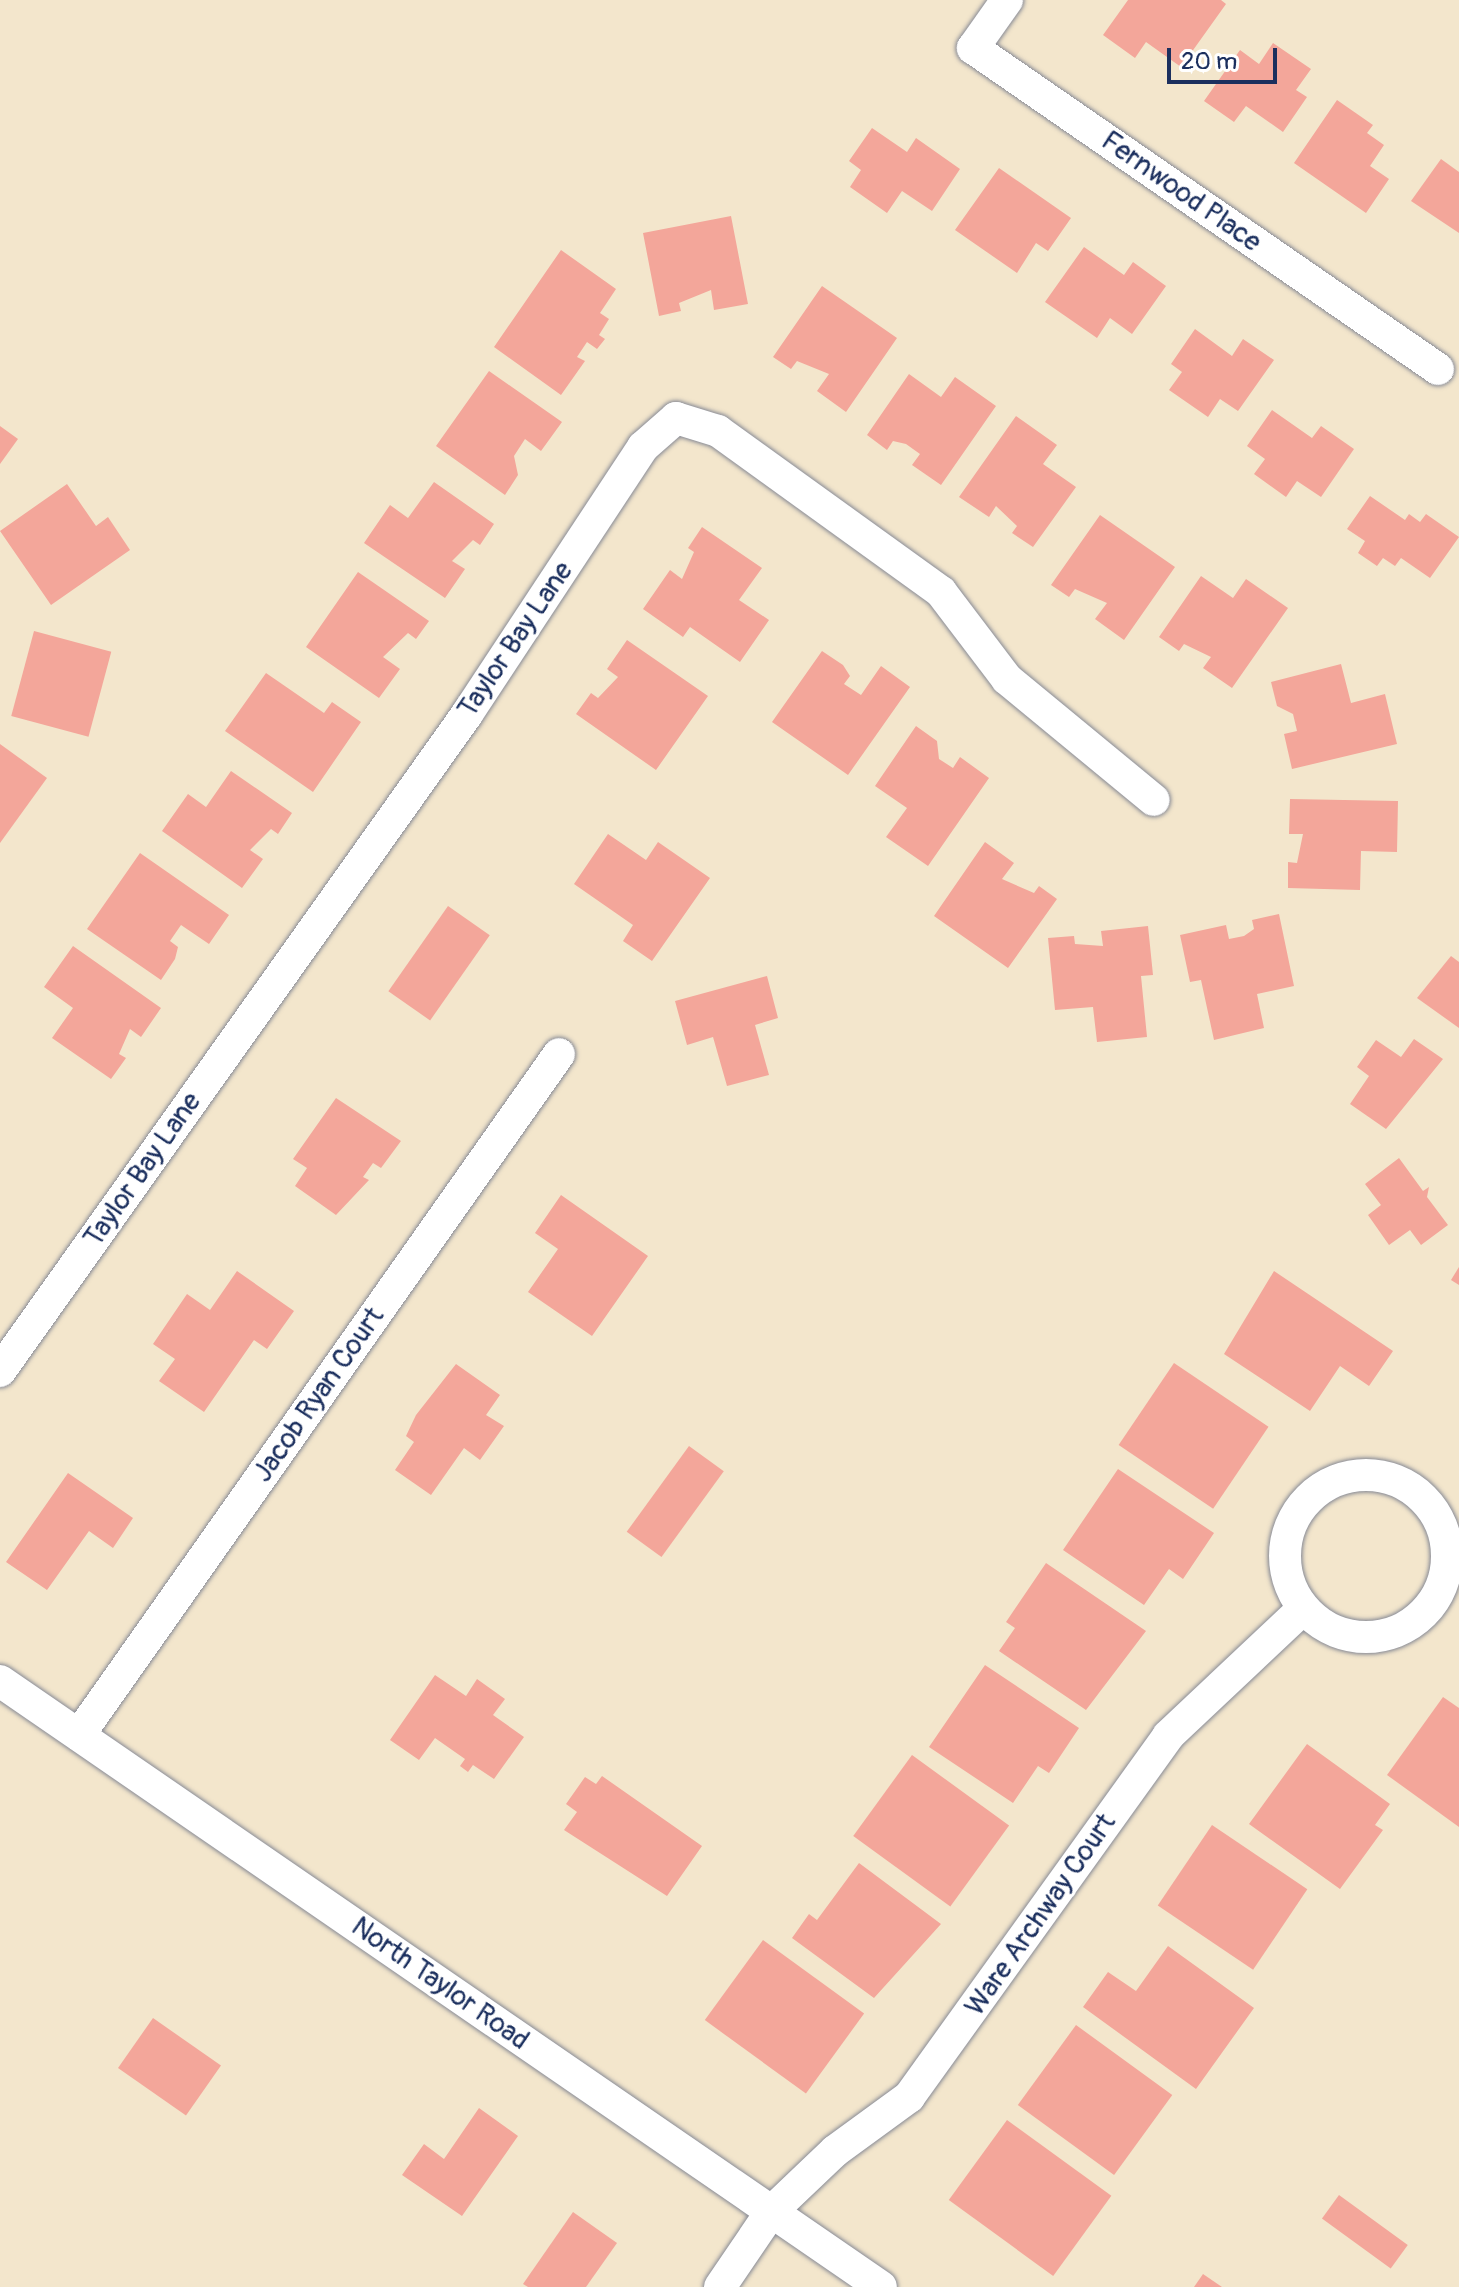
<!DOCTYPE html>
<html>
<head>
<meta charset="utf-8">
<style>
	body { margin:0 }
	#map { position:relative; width:1459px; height:2287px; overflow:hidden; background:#f3e6cc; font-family:Pangolin,sans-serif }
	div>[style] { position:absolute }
	.building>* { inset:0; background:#f3a69a; transform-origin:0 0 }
	.roads { filter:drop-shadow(0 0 2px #878a95) drop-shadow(0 0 2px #878a95) }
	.street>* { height:32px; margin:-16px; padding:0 16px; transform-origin:16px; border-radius:16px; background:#fff }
	.street>.ring { margin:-16px; padding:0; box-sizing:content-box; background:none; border:32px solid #fff; border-radius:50% }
	span { translate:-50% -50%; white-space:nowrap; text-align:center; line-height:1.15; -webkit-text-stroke:6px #fff; paint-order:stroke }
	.street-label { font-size:28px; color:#1b2f5e }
	.scale { position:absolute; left:1167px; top:48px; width:110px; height:36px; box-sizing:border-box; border:4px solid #1b2f5e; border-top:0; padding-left:10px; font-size:24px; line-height:28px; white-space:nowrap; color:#1b2f5e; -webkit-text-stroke:6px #fff; paint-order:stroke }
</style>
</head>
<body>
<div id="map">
	<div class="building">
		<div style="clip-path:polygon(1128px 0,1221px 0,1226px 4px,1181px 67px,1146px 42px,1135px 58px,1103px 35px)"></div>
		<div style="clip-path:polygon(1273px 43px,1311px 69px,1296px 90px,1307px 97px,1283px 132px,1246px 106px,1234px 122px,1204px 101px,1240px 50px,1259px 64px)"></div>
		<div style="clip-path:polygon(1337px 100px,1373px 125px,1367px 133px,1384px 145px,1370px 166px,1389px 179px,1366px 213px,1294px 163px)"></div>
		<div style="clip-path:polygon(872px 128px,907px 152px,916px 138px,960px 169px,932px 211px,902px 191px,887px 213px,850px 187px,861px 170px,849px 161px)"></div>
		<div style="clip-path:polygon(1441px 159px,1459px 172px,1459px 233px,1411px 201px)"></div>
		<div style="clip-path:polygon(999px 168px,1071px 218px,1048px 251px,1036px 243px,1017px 273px,955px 230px)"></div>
		<div style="clip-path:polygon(731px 216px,748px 304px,714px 310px,711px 290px,679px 303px,681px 311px,659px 316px,643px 233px)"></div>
		<div style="clip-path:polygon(1084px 247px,1124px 275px,1133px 262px,1166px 286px,1132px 334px,1110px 318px,1097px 338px,1045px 302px)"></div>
		<div style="clip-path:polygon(561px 250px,616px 289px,600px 313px,609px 319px,599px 335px,605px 339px,597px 349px,587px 342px,577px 357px,585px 361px,561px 395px,494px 347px)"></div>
		<div style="clip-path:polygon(822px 286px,897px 338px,846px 412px,817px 391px,829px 374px,797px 361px,791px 369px,773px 357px)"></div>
		<div style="clip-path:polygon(1195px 329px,1232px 356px,1243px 339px,1274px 360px,1238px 411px,1220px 399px,1208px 417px,1169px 390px,1182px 372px,1171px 364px)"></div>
		<div style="clip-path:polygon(489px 371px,562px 422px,541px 451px,525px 439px,514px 456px,518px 475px,505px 495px,436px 446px)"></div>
		<div style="clip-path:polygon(909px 374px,941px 397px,955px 377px,996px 406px,941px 485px,912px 465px,920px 454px,906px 444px,893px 441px,887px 450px,867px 435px)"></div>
		<div style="clip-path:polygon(1272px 410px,1312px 438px,1321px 426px,1354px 449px,1321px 497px,1297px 481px,1286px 497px,1254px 474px,1265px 459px,1247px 446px)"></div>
		<div style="clip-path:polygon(1016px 416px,1057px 445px,1043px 464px,1076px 487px,1033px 547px,1012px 533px,1017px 526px,996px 506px,989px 517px,959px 497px)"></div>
		<div style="clip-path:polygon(0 426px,18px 439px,0 464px)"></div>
		<div style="clip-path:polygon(434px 482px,494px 524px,480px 545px,473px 540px,452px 561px,465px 569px,445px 598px,364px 543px,390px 505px,408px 518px)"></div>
		<div style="clip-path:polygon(67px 484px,96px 526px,108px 517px,130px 550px,51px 605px,0 531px)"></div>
		<div style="clip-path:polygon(1370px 496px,1405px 520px,1409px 514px,1420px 522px,1426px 514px,1459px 537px,1430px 578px,1401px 558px,1395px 566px,1383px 558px,1377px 566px,1358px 553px,1365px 541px,1347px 529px)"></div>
		<div style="clip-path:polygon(1100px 515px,1175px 567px,1124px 640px,1095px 619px,1107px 603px,1075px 589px,1069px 597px,1051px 585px)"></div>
		<div style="clip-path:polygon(702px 527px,762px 568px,739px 600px,769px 620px,740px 662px,690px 627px,683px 637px,643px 609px,670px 570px,682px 579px,694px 552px,688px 548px)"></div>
		<div style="clip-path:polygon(358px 572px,429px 621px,416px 639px,408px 633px,383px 657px,400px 669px,379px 698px,306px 647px)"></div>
		<div style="clip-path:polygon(1201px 576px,1233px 598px,1246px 579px,1288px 608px,1232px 688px,1203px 668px,1211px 657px,1184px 644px,1179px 651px,1159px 637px)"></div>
		<div style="left:34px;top:631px;width:80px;height:88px;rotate:15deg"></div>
		<div style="clip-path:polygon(627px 640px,708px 696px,656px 770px,576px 714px,591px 693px,598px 698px,618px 677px,607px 669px)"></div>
		<div style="clip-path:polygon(822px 651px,843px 665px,850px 676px,844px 684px,861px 695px,881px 666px,910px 687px,848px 775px,772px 722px)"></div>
		<div style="clip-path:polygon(1341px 664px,1351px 703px,1385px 694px,1397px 744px,1292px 769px,1284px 734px,1297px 731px,1293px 714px,1277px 706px,1271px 682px)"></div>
		<div style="clip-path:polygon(266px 673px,324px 713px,332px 702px,361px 722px,313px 792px,225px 731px)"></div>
		<div style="clip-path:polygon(916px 726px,937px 741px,939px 759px,953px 768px,960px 757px,989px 778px,928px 866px,886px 837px,907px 808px,875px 786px)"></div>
		<div style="clip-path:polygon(0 744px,47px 778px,0 843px)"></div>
		<div style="clip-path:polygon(231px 771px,292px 813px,278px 834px,271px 829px,250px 850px,263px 859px,242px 888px,162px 831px,188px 794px,206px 807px)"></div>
		<div style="clip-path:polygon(1290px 799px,1398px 801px,1397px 852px,1361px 851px,1360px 890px,1288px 888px,1288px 862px,1297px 863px,1303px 834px,1289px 834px)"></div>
		<div style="clip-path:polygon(608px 834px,646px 860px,658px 842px,710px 878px,652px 961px,623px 941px,633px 925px,574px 884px)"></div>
		<div style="clip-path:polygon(985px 842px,1014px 863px,1002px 879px,1034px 893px,1039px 886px,1057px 899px,1008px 968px,934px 916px)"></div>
		<div style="clip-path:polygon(140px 853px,229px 915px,209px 944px,181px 925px,170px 941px,178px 947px,175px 959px,161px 980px,87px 929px)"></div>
		<div style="left:448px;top:906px;width:51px;height:104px;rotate:35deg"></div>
		<div style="clip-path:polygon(1279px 914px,1294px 986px,1257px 994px,1264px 1028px,1214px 1040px,1201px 980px,1190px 982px,1180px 935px,1226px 925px,1229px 939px,1244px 936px,1254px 929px,1252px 920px)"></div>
		<div style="clip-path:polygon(1148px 926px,1153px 975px,1141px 976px,1147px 1037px,1097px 1042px,1093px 1007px,1055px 1010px,1048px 938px,1074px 936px,1075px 944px,1103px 946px,1101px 931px)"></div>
		<div style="clip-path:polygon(73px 946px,161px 1008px,141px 1037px,130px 1029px,119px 1054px,126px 1058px,111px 1079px,52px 1038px,73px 1008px,44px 987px)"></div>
		<div style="clip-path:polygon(1451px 956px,1459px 962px,1459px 1028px,1417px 998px)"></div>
		<div style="clip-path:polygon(767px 976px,778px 1018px,755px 1025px,769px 1075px,727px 1086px,713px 1037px,687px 1045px,675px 1001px)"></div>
		<div style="clip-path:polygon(1414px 1039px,1443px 1059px,1386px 1129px,1350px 1104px,1369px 1076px,1357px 1067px,1376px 1040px,1401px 1057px)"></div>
		<div style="clip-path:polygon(336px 1098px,401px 1141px,381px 1168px,373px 1163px,363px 1177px,369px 1180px,336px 1215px,295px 1186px,307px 1168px,293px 1159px)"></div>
		<div style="clip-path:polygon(1399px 1158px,1423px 1191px,1429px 1187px,1427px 1197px,1448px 1225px,1421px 1245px,1410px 1230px,1389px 1245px,1368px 1215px,1381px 1205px,1365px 1184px)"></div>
		<div style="clip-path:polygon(561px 1195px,648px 1256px,592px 1336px,528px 1292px,558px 1249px,535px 1233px)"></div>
		<div style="clip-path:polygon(1459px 1267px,1459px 1285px,1451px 1280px)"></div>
		<div style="clip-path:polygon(237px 1271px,294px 1311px,267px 1349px,254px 1340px,204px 1412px,159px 1381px,175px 1359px,153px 1344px,187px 1294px,210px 1310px)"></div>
		<div style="clip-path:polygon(1274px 1271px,1393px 1351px,1369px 1386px,1340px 1366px,1310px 1411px,1224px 1354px)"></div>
		<div style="left:1174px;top:1363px;width:114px;height:99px;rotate:34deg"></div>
		<div style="clip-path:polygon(456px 1364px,500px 1395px,486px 1415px,504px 1426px,480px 1460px,464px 1448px,431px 1495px,395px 1470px,414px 1442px,406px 1436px,416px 1415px)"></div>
		<div style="left:689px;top:1446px;width:43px;height:106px;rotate:36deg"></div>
		<div style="clip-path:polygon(1118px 1469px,1214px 1533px,1183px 1579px,1169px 1569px,1144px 1605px,1063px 1550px)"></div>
		<div style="clip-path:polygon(68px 1473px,133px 1518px,113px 1548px,89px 1531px,47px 1590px,6px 1562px)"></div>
		<div style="clip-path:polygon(1046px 1563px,1146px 1631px,1086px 1710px,999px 1651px,1015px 1628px,1006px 1622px)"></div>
		<div style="clip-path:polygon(985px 1665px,1079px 1728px,1049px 1773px,1038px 1766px,1013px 1803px,929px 1747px)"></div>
		<div style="clip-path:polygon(435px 1675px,466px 1696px,477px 1679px,505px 1699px,493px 1715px,524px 1737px,494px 1779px,473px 1765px,468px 1772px,460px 1766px,465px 1759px,435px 1738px,419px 1760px,390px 1740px)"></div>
		<div style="clip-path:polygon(1443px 1697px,1459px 1708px,1459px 1827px,1387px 1775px)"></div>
		<div style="clip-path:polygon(1307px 1744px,1390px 1804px,1375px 1825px,1383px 1830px,1340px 1889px,1249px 1824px)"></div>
		<div style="left:912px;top:1755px;width:120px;height:100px;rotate:36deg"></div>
		<div style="clip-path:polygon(602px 1776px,702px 1846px,667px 1896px,564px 1830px,577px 1812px,566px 1804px,585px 1777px,596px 1784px)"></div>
		<div style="left:1212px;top:1825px;width:115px;height:97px;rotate:34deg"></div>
		<div style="clip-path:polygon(859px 1863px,941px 1924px,874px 1998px,792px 1938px,809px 1914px,817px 1920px)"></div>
		<div style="left:763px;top:1940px;width:125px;height:99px;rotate:36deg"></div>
		<div style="clip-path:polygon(1168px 1946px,1254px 2008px,1196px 2089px,1083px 2007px,1108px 1972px,1136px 1991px)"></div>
		<div style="left:153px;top:2018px;width:83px;height:61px;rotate:35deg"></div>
		<div style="left:1076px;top:2025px;width:119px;height:99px;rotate:36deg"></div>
		<div style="clip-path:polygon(479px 2108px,518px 2136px,462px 2216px,402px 2175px,424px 2144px,444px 2159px)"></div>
		<div style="left:1007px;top:2120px;width:129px;height:99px;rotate:36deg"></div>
		<div style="left:1339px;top:2195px;width:85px;height:29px;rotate:36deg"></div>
		<div style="clip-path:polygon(573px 2212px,617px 2243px,586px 2287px,528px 2287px,523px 2284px)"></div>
		<div style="clip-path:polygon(1203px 2274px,1222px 2287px,1194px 2287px)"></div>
	</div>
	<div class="roads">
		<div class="street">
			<div style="left:1007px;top:0;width:59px;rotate:125.3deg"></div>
			<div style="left:973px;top:48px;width:565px;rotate:34.62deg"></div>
			<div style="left:0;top:1371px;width:806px;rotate:-54.59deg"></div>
			<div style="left:467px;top:714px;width:320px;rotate:-56.6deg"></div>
			<div style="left:643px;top:447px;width:44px;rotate:-41.3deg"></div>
			<div style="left:676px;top:418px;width:44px;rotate:17.2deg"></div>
			<div style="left:718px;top:431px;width:275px;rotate:35.8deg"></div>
			<div style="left:941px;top:592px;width:109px;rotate:52.8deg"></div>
			<div style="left:1007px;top:679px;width:190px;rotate:39.5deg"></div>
			<div class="ring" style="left:1285px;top:1475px;width:130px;height:130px"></div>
			<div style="left:0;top:1681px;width:1069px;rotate:34.52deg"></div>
			<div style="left:79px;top:1735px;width:833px;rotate:-54.82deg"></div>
			<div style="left:720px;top:2287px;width:91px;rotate:-55.8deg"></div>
			<div style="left:771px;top:2212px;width:88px;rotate:-43.6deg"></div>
			<div style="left:835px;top:2151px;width:92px;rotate:-36.1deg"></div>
			<div style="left:909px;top:2097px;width:444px;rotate:-54.3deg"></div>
			<div style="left:1168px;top:1736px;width:185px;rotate:-43.3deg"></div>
		</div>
	</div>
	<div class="street-label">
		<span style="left:1181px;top:192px;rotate:35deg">Fernwood Place</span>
		<span style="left:516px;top:640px;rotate:-56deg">Taylor Bay Lane</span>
		<span style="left:143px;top:1170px;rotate:-55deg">Taylor Bay Lane</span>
		<span style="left:319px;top:1395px;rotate:-55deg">Jacob Ryan Court</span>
		<span style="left:1041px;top:1915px;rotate:-55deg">Ware Archway Court</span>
		<span style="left:440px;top:1984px;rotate:35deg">North Taylor Road</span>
	</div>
	<div class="scale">20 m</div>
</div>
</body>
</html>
